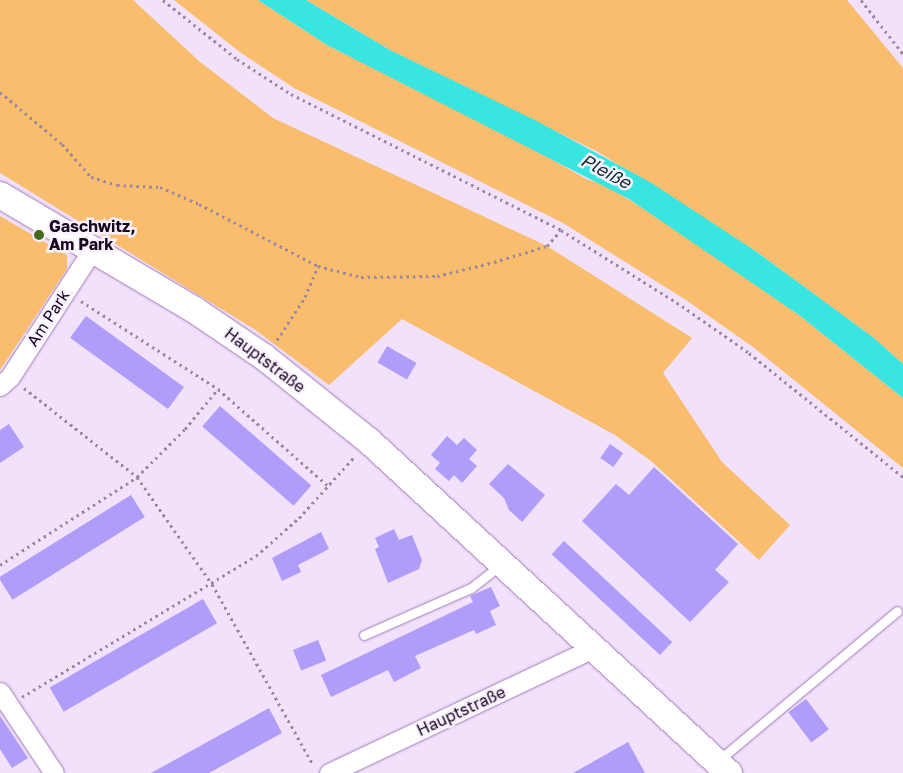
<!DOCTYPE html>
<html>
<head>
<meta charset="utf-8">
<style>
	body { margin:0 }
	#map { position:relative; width:903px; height:773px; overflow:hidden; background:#f1e1fb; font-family:"Golos Text",sans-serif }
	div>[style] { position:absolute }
	.green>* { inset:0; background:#f9bd6d }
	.water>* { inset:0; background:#39e5e1 }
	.building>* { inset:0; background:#b09cf9; transform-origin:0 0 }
	.path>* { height:3px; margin-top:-1.5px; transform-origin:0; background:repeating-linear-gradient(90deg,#9889a1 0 2.5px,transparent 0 6.5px) }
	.roads { filter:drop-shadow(0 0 1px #a079b6) drop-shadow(0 0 1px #a079b6) }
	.service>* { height:9px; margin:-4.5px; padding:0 4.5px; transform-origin:4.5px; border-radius:4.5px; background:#fff }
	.minor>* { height:19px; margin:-9.5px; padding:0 9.5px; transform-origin:9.5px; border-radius:9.5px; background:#fff }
	.secondary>* { height:26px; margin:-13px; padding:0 13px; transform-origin:13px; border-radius:13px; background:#fff }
	.dots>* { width:14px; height:14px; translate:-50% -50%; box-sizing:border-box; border:2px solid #faf1ff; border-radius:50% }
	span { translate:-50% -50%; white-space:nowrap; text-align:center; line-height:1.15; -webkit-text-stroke:5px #faf1ff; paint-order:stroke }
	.poi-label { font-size:16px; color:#16081e; font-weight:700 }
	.left { translate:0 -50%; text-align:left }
	.street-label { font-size:16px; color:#16081e }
	.water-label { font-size:18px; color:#0e302f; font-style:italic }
</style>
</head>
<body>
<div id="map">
	<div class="green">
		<div style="clip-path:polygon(0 0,133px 0,199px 61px,273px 118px,547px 246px,692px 338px,663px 373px,722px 462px,790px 525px,759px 560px,651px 461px,615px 435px,402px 319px,329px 385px,254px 329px,0 173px)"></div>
		<div style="clip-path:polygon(174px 0,258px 0,327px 45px,527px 145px,586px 179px,605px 185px,688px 236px,799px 315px,903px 398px,903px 468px,753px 347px,686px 300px,563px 223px,294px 88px,241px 53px)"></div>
		<div style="clip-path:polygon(306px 0,847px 0,903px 68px,903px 364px,874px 338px,757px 252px,598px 152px,390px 50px)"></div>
		<div style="clip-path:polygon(0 216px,67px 255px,67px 269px,0 370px)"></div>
	</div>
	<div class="water">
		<div style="clip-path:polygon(258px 0,306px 0,390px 50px,535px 120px,650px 182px,757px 252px,874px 338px,903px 364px,903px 398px,799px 315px,629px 199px,327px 45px)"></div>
	</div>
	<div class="building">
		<div style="left:86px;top:316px;width:121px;height:27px;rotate:36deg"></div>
		<div style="left:387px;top:346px;width:34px;height:19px;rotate:30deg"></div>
		<div style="left:220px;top:406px;width:121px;height:27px;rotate:41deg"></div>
		<div style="clip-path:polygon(9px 424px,24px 447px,0 463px,0 430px)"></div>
		<div style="clip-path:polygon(447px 436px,457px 445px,464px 438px,477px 450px,469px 459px,477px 466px,462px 483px,454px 475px,449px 481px,435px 469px,440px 463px,431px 455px)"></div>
		<div style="left:610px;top:444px;width:16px;height:17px;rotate:35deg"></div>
		<div style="clip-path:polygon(508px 464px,545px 495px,522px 522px,509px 510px,504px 498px,489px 484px)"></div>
		<div style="clip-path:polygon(654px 467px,738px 544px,715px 570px,729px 582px,690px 622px,582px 521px,616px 484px,629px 495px)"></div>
		<div style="left:131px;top:495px;width:26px;height:156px;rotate:58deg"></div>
		<div style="clip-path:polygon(394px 529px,399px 540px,412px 535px,422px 560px,419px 569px,388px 583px,375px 549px,379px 547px,375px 538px)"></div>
		<div style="clip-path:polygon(321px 532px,329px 549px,298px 565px,301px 572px,282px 581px,272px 558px)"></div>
		<div style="left:564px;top:541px;width:148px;height:18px;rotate:43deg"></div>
		<div style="clip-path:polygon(491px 587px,500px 606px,490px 611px,496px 625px,476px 634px,474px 630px,415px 656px,421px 668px,394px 682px,388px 670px,331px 697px,321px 675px,473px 602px,470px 596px)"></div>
		<div style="left:203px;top:599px;width:28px;height:177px;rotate:60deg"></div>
		<div style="left:318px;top:640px;width:22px;height:27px;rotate:68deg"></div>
		<div style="left:806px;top:699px;width:38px;height:22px;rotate:53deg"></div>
		<div style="clip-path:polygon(269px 708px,282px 733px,251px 750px,209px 773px,151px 773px)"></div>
		<div style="clip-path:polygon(0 716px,28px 758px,12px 768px,0 749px)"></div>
		<div style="clip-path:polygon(628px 742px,645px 773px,573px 773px)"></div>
	</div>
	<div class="path">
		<div style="left:163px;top:0;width:95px;rotate:38.6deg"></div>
		<div style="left:237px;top:59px;width:64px;rotate:32.9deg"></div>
		<div style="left:291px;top:94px;width:302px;rotate:26.7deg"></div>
		<div style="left:561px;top:230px;width:143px;rotate:32.1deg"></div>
		<div style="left:682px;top:306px;width:82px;rotate:35deg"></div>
		<div style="left:749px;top:353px;width:198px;rotate:38.8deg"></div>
		<div style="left:861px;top:0;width:68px;rotate:52.1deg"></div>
		<div style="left:0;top:92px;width:81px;rotate:40deg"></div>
		<div style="left:62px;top:144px;width:44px;rotate:48.7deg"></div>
		<div style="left:91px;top:177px;width:27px;rotate:17deg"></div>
		<div style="left:117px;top:185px;width:43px;rotate:2.7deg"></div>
		<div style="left:160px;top:187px;width:43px;rotate:23.6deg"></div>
		<div style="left:199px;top:204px;width:134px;rotate:27.5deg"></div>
		<div style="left:318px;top:266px;width:44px;rotate:14.3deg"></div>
		<div style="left:361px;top:277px;width:76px;rotate:-0.8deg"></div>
		<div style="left:437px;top:276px;width:59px;rotate:-13.8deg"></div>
		<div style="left:494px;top:262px;width:55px;rotate:-16.8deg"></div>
		<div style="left:547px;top:246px;width:21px;rotate:-49deg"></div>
		<div style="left:81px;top:301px;width:163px;rotate:32.7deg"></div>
		<div style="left:218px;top:389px;width:147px;rotate:41.4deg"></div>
		<div style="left:277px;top:340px;width:51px;rotate:-56.9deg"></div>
		<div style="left:305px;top:297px;width:34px;rotate:-67deg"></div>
		<div style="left:24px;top:388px;width:144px;rotate:38.2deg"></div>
		<div style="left:137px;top:477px;width:131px;rotate:55deg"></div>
		<div style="left:212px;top:584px;width:207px;rotate:60.8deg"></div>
		<div style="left:0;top:565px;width:163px;rotate:-32.7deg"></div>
		<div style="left:137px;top:477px;width:68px;rotate:-45deg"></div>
		<div style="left:185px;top:429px;width:52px;rotate:-50.5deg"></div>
		<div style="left:22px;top:697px;width:273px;rotate:-31.1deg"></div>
		<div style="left:256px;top:556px;width:57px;rotate:-41.5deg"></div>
		<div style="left:299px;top:518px;width:84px;rotate:-47.9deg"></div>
	</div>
	<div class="roads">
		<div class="service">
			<div style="left:364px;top:635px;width:117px;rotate:-23.7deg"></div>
			<div style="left:471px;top:588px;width:37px;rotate:-38deg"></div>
			<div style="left:719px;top:760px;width:232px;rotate:-39.9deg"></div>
		</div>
		<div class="minor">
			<div style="left:0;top:386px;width:13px;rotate:-42deg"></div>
			<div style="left:10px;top:377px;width:155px;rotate:-57.1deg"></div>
			<div style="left:0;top:692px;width:97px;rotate:56.3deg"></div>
			<div style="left:329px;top:773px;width:293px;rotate:-25.3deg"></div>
		</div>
		<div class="secondary">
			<div style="left:0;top:195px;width:228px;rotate:30.6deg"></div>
			<div style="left:196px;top:311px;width:82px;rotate:34.1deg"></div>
			<div style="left:264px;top:357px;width:134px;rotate:38.7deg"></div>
			<div style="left:369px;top:441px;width:490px;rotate:42.7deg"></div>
		</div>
	</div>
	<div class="dots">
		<div style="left:39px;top:235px;background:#426821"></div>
	</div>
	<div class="poi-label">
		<span class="left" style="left:49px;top:235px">Gaschwitz,<br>Am Park</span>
	</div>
	<div class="street-label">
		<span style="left:48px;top:318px;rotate:-57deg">Am Park</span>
		<span style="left:265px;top:360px;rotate:37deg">Hauptstraße</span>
		<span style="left:461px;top:711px;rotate:-25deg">Hauptstraße</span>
	</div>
	<div class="water-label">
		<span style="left:606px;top:171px;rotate:28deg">Pleiße</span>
	</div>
</div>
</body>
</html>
